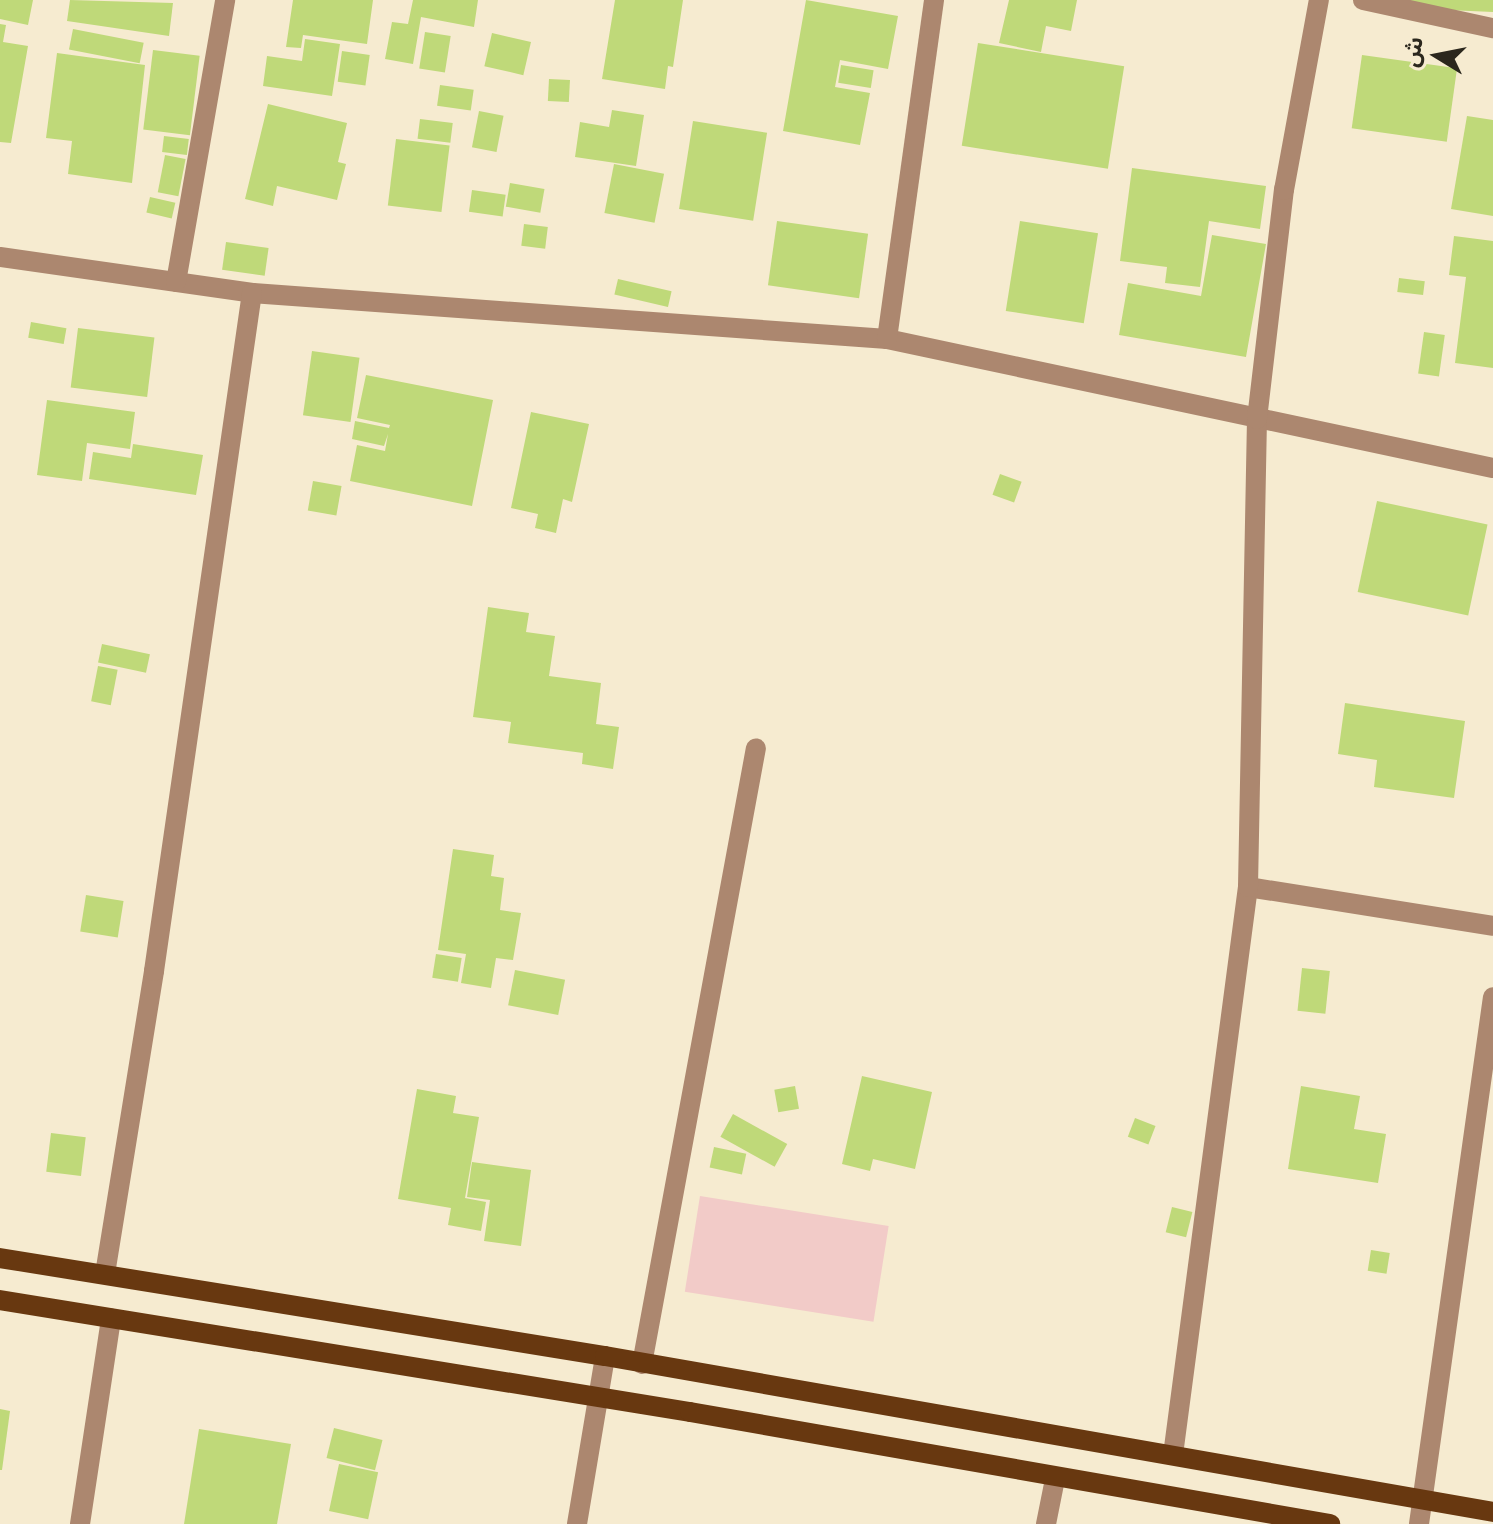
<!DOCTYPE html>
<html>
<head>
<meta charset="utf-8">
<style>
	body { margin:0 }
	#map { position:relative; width:1493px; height:1524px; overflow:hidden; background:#f6ebd0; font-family:Georgia,"Noto Sans Arabic",serif }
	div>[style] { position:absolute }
	.green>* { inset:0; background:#f2cbc8; transform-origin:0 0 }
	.building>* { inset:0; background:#bfd979; transform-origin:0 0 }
	.minor>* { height:20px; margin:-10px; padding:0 10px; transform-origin:10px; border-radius:10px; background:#ac876f }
	.major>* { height:20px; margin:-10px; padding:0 10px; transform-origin:10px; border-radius:10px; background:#683810 }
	span { translate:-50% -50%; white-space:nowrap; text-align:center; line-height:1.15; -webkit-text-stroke:8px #f6ebd0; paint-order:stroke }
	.north { position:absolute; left:1397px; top:16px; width:80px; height:80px; -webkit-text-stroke:6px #f6ebd0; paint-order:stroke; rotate:280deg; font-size:22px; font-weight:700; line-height:32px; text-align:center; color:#2b271d }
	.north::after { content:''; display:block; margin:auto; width:28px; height:36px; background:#2b271d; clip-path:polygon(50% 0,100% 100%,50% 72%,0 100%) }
</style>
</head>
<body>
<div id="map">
	<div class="green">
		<div style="left:700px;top:1196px;width:191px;height:97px;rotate:9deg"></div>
	</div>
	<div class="building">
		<div style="clip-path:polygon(0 0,33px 0,28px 25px,0 19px)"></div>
		<div style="clip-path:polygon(70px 0,173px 3px,169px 36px,67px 21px)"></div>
		<div style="clip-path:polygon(293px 0,373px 0,367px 44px,303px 35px,301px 48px,286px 47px)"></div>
		<div style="clip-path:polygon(413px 0,478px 0,474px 27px,421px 17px,413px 64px,385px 59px,392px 22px,408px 24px)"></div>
		<div style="clip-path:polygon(615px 0,683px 0,673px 67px,668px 66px,665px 89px,602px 79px)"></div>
		<div style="clip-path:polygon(806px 0,898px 16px,888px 69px,840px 60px,835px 87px,870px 93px,860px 145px,783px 131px)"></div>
		<div style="clip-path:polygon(1009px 0,1077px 0,1071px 31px,1046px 26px,1041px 52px,999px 43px)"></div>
		<div style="clip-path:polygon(1380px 0,1493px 0,1493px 12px,1379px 7px)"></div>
		<div style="clip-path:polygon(0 24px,6px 25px,3px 42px,28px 46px,11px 143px,0 142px)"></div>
		<div style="left:73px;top:29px;width:72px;height:21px;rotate:11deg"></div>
		<div style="left:425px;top:32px;width:26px;height:37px;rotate:9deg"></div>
		<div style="left:492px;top:33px;width:40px;height:34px;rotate:13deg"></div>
		<div style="clip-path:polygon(305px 39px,340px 44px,332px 96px,263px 86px,267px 56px,302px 61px)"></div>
		<div style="left:978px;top:43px;width:148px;height:104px;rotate:9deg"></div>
		<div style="left:153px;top:50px;width:47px;height:80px;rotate:7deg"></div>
		<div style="left:342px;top:51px;width:28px;height:31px;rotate:8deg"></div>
		<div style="clip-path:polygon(57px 53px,145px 65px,132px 183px,68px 174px,72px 141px,46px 138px)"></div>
		<div style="left:1362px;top:55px;width:96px;height:74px;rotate:8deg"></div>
		<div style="left:841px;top:65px;width:33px;height:18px;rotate:9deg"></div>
		<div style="left:549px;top:79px;width:21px;height:22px;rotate:3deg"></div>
		<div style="left:440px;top:85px;width:34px;height:21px;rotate:8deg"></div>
		<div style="clip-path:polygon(268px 104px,347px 123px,338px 162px,346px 164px,337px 200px,277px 186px,273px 206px,245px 199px)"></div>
		<div style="clip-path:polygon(612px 110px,644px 115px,636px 166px,575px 157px,580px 122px,609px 127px)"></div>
		<div style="left:479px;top:111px;width:25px;height:37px;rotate:11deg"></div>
		<div style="clip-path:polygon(1467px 116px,1493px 120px,1493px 216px,1451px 209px)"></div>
		<div style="left:420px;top:119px;width:33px;height:20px;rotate:7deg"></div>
		<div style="left:693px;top:121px;width:75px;height:89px;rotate:9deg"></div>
		<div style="left:164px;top:136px;width:25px;height:16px;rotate:7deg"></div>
		<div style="left:396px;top:139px;width:54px;height:67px;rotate:7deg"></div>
		<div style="left:165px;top:155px;width:21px;height:38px;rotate:11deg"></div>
		<div style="left:614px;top:164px;width:51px;height:50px;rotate:11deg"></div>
		<div style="clip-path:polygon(1132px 168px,1266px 186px,1260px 229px,1209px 221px,1200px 287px,1165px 283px,1167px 267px,1120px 261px)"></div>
		<div style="left:510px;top:183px;width:35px;height:24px;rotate:10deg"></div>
		<div style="left:472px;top:190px;width:34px;height:22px;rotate:8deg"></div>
		<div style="left:150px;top:197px;width:26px;height:16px;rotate:13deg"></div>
		<div style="left:777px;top:221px;width:92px;height:65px;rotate:8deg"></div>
		<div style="left:1020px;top:221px;width:79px;height:91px;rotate:9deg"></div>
		<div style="left:524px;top:224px;width:24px;height:22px;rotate:7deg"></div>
		<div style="clip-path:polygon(1212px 235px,1266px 244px,1246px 357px,1119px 335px,1128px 283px,1201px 296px)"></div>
		<div style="clip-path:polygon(1454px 236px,1493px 241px,1493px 368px,1455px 363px,1466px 277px,1449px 275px)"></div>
		<div style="left:226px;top:242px;width:43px;height:28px;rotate:8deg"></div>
		<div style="left:1399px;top:278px;width:26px;height:14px;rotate:7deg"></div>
		<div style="left:618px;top:279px;width:55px;height:16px;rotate:13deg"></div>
		<div style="left:31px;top:322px;width:36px;height:16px;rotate:10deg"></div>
		<div style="left:78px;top:328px;width:77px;height:60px;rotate:7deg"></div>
		<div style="left:1424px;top:332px;width:21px;height:42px;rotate:8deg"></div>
		<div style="left:312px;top:351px;width:48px;height:65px;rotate:8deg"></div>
		<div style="clip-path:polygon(366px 375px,493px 400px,472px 506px,350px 481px,357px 445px,385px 451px,388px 434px,384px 446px,352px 439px,355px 421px,389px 428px,390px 425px,357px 418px)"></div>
		<div style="clip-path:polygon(47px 400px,135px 412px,130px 449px,87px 443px,82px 481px,37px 475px)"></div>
		<div style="clip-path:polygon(531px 412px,589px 424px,572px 502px,563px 499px,556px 533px,535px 528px,538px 514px,511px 508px)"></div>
		<div style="clip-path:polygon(133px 444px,203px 455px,196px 495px,89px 479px,93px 452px,131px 458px)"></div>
		<div style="left:1000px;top:474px;width:23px;height:22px;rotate:20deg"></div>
		<div style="left:313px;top:481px;width:29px;height:30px;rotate:10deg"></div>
		<div style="left:1377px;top:501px;width:113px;height:93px;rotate:12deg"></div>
		<div style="clip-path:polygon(488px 607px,529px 613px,526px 632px,555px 636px,549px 676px,601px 683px,596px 724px,619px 727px,613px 769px,582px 764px,583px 753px,508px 743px,511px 722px,473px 717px)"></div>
		<div style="left:102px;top:644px;width:49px;height:19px;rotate:12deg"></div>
		<div style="left:98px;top:666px;width:20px;height:36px;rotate:11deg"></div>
		<div style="clip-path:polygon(1345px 703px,1465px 721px,1454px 798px,1374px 787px,1377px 760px,1338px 754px)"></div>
		<div style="clip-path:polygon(453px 849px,494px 855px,491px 876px,504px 878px,500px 910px,521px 913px,513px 960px,496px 958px,491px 988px,461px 983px,466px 954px,438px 950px)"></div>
		<div style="left:86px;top:895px;width:38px;height:37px;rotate:9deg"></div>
		<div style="left:436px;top:954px;width:26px;height:24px;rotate:9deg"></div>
		<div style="left:1302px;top:968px;width:28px;height:43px;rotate:6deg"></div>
		<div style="left:515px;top:970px;width:51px;height:36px;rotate:11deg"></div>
		<div style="clip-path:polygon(862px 1076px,932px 1092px,915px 1169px,873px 1159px,870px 1171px,842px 1164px)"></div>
		<div style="left:795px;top:1086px;width:23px;height:21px;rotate:80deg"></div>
		<div style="clip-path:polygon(1301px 1086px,1360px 1096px,1354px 1129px,1386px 1134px,1378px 1183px,1288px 1169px)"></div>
		<div style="clip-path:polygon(417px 1089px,456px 1096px,453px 1113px,479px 1117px,465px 1198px,486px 1202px,481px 1231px,448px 1225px,451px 1208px,398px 1199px)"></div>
		<div style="left:733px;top:1114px;width:62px;height:26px;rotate:29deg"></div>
		<div style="left:1135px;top:1118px;width:22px;height:20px;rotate:21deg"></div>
		<div style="left:51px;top:1133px;width:35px;height:39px;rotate:7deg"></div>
		<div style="left:714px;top:1147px;width:33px;height:21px;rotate:12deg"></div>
		<div style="clip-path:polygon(472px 1162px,531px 1170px,521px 1246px,484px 1241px,490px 1200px,467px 1197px)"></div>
		<div style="left:1172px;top:1207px;width:21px;height:26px;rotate:14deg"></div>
		<div style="left:1371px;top:1250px;width:19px;height:21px;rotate:9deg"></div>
		<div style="clip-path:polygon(0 1409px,10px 1411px,2px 1470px,0 1470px)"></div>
		<div style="left:334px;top:1428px;width:50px;height:31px;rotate:14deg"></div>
		<div style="clip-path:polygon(199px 1429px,291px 1444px,277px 1524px,184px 1524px)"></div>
		<div style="left:339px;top:1464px;width:40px;height:48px;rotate:12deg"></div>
	</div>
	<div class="minor">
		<div style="left:1363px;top:0;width:133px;rotate:12.2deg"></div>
		<div style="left:0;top:257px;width:255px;rotate:8.1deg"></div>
		<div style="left:252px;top:293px;width:637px;rotate:4.14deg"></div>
		<div style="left:887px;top:339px;width:620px;rotate:12.02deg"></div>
		<div style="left:176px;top:282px;width:286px;rotate:-80.1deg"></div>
		<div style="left:887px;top:339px;width:342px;rotate:-82.1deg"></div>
		<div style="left:1248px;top:887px;width:248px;rotate:9deg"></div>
		<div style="left:105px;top:1274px;width:307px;rotate:-80.8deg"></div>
		<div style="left:154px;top:971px;width:685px;rotate:-81.78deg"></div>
		<div style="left:642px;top:1364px;width:626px;rotate:-79.52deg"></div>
		<div style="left:1173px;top:1455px;width:573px;rotate:-82.48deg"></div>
		<div style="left:1248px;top:887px;width:468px;rotate:-88.9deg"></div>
		<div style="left:1257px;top:419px;width:231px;rotate:-83.3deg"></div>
		<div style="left:1284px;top:190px;width:193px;rotate:-79.6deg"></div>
		<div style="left:80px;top:1524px;width:208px;rotate:-81.4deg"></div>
		<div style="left:577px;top:1524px;width:170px;rotate:-80.5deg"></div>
		<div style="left:1046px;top:1524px;width:46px;rotate:-78.7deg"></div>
		<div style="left:1419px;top:1524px;width:532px;rotate:-82.01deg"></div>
	</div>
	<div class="major">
		<div style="left:0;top:1258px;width:613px;rotate:9.2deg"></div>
		<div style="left:605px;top:1356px;width:902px;rotate:9.96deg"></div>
		<div style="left:0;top:1300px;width:699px;rotate:9.22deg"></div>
		<div style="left:690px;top:1412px;width:650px;rotate:9.93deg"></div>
	</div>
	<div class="north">ش</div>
</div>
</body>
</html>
